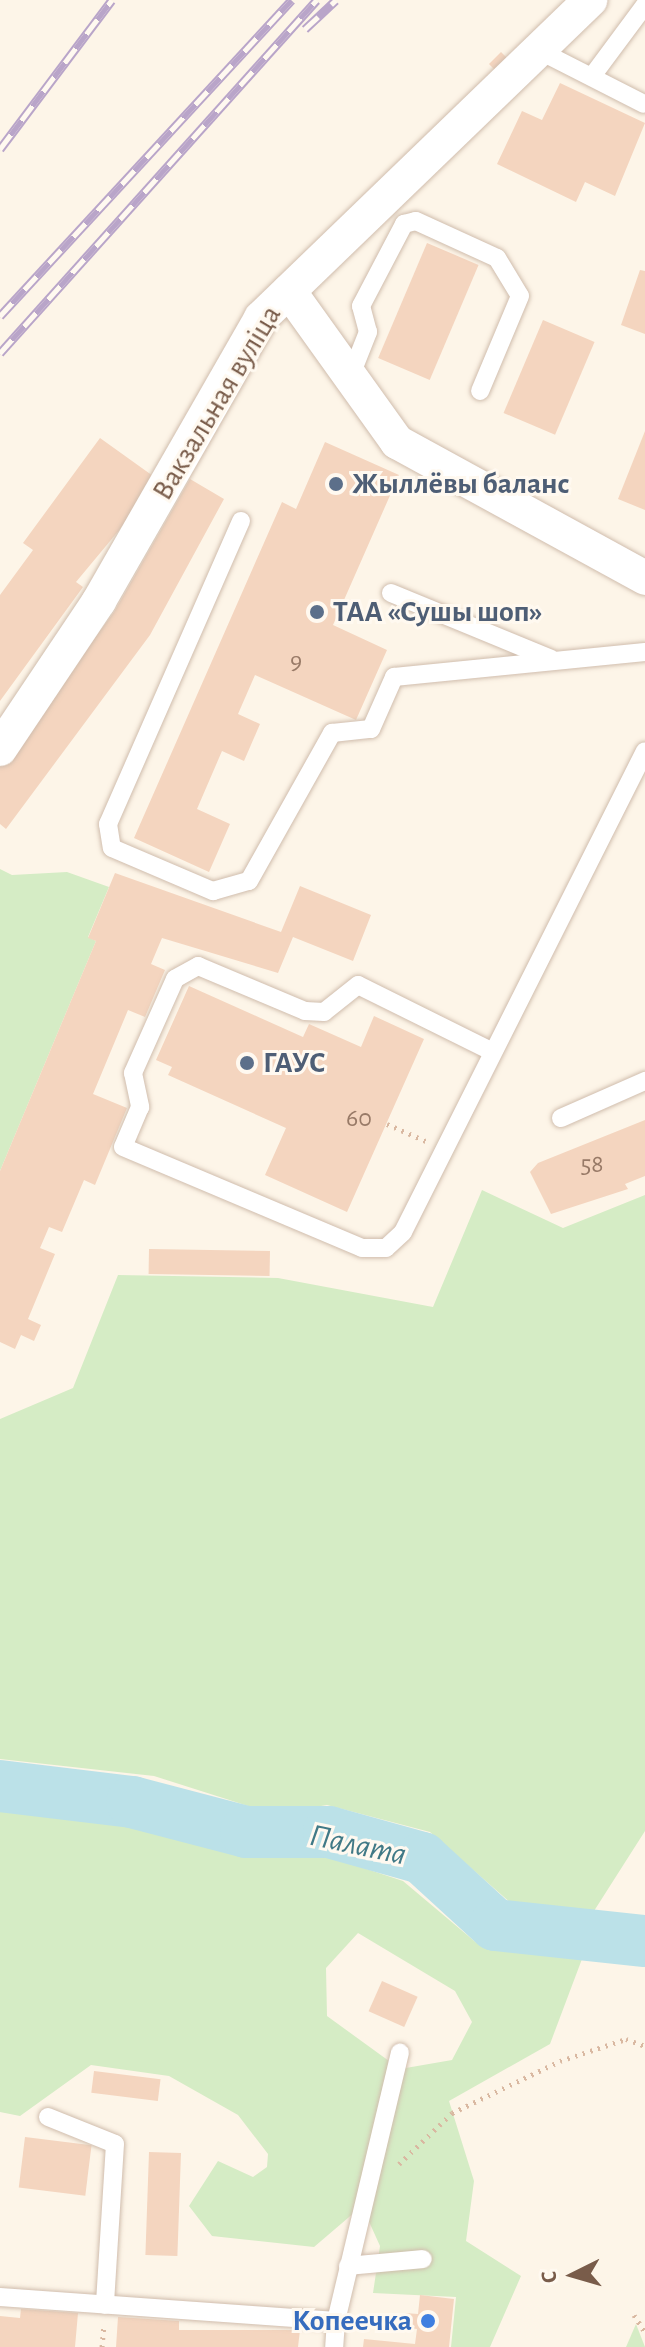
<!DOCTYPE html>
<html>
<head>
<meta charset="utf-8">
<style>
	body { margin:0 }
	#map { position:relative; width:645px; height:2347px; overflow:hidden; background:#fdf5e8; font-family:"Alegreya Sans",sans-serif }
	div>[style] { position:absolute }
	.green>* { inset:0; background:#d5ecc5 }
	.river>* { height:52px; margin:-26px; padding:0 26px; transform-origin:26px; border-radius:26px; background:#bbe1e8 }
	.building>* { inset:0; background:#f4d5bf; transform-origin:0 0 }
	.path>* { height:5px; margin-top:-2.5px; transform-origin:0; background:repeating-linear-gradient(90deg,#d9b8a1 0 2px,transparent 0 8px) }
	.roads { filter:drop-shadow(0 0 2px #d0bdad) drop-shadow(0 0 2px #d0bdad) }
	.service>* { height:18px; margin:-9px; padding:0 9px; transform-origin:9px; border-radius:9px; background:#fff }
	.minor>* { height:34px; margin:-17px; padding:0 17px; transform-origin:17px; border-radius:17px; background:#fff }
	.rail>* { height:9px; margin-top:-4.5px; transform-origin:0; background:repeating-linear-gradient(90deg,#fff9f0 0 18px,#b9a5c9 0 36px); box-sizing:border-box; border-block:2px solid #b9a5c9 }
	.dots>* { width:22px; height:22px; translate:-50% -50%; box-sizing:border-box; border:4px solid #fff9f0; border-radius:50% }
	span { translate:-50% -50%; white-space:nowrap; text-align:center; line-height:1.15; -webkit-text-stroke:6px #fff9f0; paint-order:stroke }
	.number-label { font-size:26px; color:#987a67 }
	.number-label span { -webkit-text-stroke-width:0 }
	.street-label { font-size:30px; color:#795c4a }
	.service-label { font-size:30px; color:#4e5e75; font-weight:700 }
	.left { translate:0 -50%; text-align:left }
	.shop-label { font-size:30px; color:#366cbe; font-weight:700 }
	.right { translate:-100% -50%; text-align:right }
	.water-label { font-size:32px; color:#407986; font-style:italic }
	.north { position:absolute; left:533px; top:2235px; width:80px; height:80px; -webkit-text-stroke:6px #fff9f0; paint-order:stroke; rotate:265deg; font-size:22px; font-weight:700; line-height:32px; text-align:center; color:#795c4a }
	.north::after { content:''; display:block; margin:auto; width:28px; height:36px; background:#795c4a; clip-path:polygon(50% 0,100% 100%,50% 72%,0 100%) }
</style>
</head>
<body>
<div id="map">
	<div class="green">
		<div style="clip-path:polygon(0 869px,12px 875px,67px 872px,109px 887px,88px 937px,96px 941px,0 1171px)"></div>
		<div style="clip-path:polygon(482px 1190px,563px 1228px,645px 1195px,645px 1831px,594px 1911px,512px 1904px,430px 1832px,327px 1805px,273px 1814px,154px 1776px,0 1759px,0 1419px,73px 1388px,118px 1275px,278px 1278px,433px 1307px)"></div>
		<div style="clip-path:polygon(evenodd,0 1811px,129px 1823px,242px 1856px,324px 1855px,403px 1881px,479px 1945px,582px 1959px,550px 2044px,449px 2101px,474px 2181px,466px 2241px,521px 2276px,490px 2347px,451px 2347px,456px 2297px,373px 2293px,380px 2246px,362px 2206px,314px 2247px,212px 2236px,189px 2206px,218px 2161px,253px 2177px,267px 2167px,268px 2154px,238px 2115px,169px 2076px,91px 2065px,20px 2116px,0 2112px,0 1811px,358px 1933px,455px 1991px,472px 2022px,452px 2060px,400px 2069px,327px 2016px,326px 1968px,358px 1933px)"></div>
		<div style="clip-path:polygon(636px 2324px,645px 2347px,626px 2347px)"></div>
	</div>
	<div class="river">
		<div style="left:0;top:1786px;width:133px;rotate:6.9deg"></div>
		<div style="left:132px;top:1802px;width:118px;rotate:14.7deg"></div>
		<div style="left:246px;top:1832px;width:83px"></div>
		<div style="left:329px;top:1832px;width:97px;rotate:15.6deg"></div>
		<div style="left:422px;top:1858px;width:99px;rotate:42.5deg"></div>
		<div style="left:495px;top:1925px;width:151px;rotate:6.1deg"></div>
	</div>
	<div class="building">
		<div style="left:501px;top:52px;width:13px;height:17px;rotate:45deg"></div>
		<div style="clip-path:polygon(560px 83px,645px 123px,615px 196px,585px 182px,576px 202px,497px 164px,522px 111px,542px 120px)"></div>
		<div style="left:427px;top:243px;width:56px;height:125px;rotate:23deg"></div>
		<div style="clip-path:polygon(640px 270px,645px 271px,645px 334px,621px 325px)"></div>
		<div style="left:543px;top:320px;width:56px;height:101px;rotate:23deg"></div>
		<div style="clip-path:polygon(645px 431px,645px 510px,618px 499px)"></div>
		<div style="clip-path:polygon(100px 438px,160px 481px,76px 582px,83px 587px,0 701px,0 595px,33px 550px,23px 543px)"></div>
		<div style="clip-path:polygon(325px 442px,399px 475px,333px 625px,387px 650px,356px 720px,255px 675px,238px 714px,260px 724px,244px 761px,222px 751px,197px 809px,230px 824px,209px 872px,134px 838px,282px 502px,296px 509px)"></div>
		<div style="clip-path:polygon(190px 479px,224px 499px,150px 635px,6px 829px,0 824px,0 766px,114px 612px)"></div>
		<div style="clip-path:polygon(115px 873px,281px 932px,300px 886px,371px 915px,353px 961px,293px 937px,278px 973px,162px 938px,151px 964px,165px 970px,145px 1017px,128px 1010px,93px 1094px,127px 1108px,95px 1185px,84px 1180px,62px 1232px,49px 1227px,40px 1248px,55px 1254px,28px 1319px,41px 1325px,34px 1341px,21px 1335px,15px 1349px,0 1342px,0 1171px,96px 941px,88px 938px)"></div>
		<div style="clip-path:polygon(189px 986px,303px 1037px,309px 1024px,361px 1047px,374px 1016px,424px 1039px,347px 1212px,265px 1175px,286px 1128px,168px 1075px,172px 1067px,156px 1060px)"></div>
		<div style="clip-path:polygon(645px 1120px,645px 1176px,625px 1184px,628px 1189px,551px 1214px,530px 1172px,538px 1163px)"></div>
		<div style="left:149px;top:1249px;width:121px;height:25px;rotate:1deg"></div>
		<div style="left:382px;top:1981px;width:39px;height:33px;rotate:24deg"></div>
		<div style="left:94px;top:2071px;width:67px;height:22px;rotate:7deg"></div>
		<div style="left:25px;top:2137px;width:67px;height:51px;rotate:7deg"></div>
		<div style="left:149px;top:2152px;width:32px;height:103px;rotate:2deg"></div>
		<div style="clip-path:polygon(420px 2295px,454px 2299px,449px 2347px,363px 2347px,364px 2339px,415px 2344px,417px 2329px,404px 2327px,405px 2313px,418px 2314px)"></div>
		<div style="clip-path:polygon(21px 2309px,78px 2313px,75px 2347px,0 2347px,0 2316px,20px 2318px)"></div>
		<div style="clip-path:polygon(118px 2317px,179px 2321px,179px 2330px,300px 2330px,298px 2347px,116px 2347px)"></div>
	</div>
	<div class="path">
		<div style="left:387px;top:1124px;width:43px;rotate:23.6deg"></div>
		<div style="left:399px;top:2164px;width:74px;rotate:-43.9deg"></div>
		<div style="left:452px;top:2113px;width:120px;rotate:-25.7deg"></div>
		<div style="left:560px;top:2061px;width:70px;rotate:-18.4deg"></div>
		<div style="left:626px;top:2039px;width:20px;rotate:20deg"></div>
		<div style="left:634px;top:2315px;width:20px;rotate:57deg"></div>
		<div style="left:102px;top:2347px;width:23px;rotate:-85deg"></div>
	</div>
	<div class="roads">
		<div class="service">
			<div style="left:542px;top:52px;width:114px;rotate:27deg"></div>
			<div style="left:593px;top:75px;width:87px;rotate:-53.4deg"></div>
			<div style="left:349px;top:380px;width:52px;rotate:-68.4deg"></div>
			<div style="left:368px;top:332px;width:27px;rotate:-105deg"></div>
			<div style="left:361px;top:306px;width:93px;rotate:-62.3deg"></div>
			<div style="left:404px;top:224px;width:12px;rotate:-14deg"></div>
			<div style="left:416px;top:221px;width:89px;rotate:24.6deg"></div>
			<div style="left:497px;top:258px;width:44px;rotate:58.8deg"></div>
			<div style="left:520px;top:296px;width:103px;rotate:112.8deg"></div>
			<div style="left:241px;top:521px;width:331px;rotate:113.7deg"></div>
			<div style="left:108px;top:824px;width:24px;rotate:81deg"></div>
			<div style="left:112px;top:848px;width:110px;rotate:23.1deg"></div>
			<div style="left:213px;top:891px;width:37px;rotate:-16deg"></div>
			<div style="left:249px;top:881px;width:170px;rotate:-60.7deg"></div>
			<div style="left:332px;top:733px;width:39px;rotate:-6deg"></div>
			<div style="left:371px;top:729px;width:57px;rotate:-66.1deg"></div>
			<div style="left:394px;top:677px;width:252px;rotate:-5.7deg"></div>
			<div style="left:391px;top:593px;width:173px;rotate:22.4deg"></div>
			<div style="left:489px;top:1050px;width:146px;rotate:-153.6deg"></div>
			<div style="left:358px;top:985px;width:43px;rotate:141.5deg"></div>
			<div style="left:324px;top:1012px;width:19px;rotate:-177deg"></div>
			<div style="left:305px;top:1011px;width:116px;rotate:-157.2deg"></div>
			<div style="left:198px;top:966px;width:26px;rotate:151deg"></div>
			<div style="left:175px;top:979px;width:103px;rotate:114.1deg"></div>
			<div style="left:133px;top:1073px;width:35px;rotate:78deg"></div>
			<div style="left:140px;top:1107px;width:43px;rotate:113deg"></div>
			<div style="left:123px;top:1147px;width:259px;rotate:22.9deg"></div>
			<div style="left:362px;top:1248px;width:24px"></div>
			<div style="left:386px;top:1248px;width:23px;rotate:-43deg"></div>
			<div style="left:403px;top:1232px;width:538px;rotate:-63.29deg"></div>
			<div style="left:561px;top:1118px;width:92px;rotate:-23.8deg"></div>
			<div style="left:48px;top:2117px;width:72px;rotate:21.9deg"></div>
			<div style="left:115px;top:2144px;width:161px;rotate:93.6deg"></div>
			<div style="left:348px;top:2266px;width:75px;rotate:-5.3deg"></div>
			<div style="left:0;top:2297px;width:337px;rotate:4.1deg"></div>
			<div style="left:336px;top:2321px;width:26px;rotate:94deg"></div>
			<div style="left:336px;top:2321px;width:276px;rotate:-76.6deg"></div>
		</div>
		<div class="minor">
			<div style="left:289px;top:291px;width:186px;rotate:54.4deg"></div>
			<div style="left:397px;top:442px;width:283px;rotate:28.7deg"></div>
			<div style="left:0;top:749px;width:178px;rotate:-56.2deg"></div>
			<div style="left:99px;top:601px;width:326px;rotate:-60.2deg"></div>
			<div style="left:261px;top:318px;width:458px;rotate:-44deg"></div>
		</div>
	</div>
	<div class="rail">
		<div style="left:305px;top:29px;width:42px;rotate:-43.1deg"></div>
		<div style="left:0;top:149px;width:186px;rotate:-53.1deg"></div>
		<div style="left:0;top:316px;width:430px;rotate:-47.3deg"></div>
		<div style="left:0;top:353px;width:474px;rotate:-48.1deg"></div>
	</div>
	<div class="dots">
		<div style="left:336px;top:484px;background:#5c6f8a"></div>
		<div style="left:317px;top:612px;background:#5c6f8a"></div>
		<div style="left:247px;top:1063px;background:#5c6f8a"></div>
		<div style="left:428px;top:2321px;background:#3f7fe0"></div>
	</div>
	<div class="number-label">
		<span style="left:296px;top:662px">9</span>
		<span style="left:359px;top:1119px">60</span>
		<span style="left:592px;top:1165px">58</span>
	</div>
	<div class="street-label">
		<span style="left:217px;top:403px;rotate:-59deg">Вакзальная вуліца</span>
	</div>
	<div class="service-label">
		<span class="left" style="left:352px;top:484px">Жыллёвы баланс</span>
		<span class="left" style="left:333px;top:612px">ТАА «Сушы шоп»</span>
		<span class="left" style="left:263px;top:1063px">ГАУС</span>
	</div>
	<div class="shop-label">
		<span class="right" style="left:412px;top:2321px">Копеечка</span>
	</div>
	<div class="water-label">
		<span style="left:358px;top:1845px;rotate:12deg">Палата</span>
	</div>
	<div class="north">С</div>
</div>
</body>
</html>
